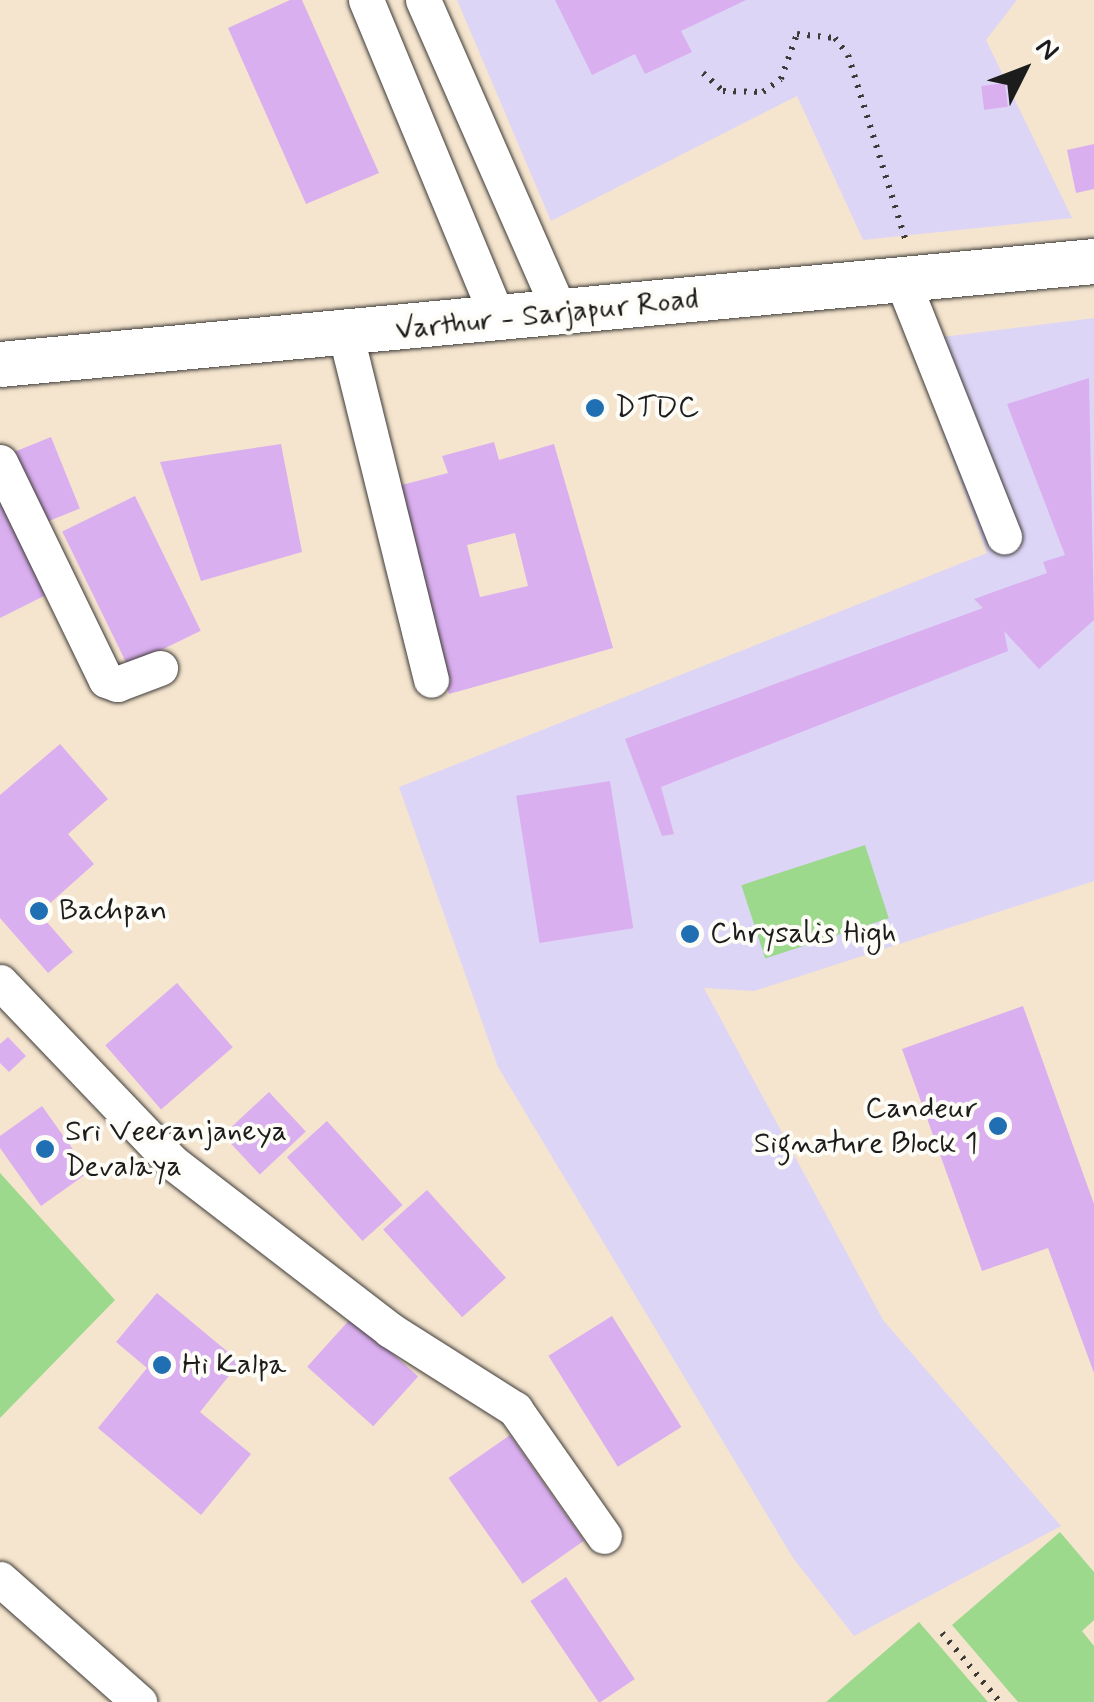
<!DOCTYPE html>
<html>
<head>
<meta charset="utf-8">
<style>
	body { margin:0 }
	#map { position:relative; width:1094px; height:1702px; overflow:hidden; background:#f5e5ce; font-family:Mynerve,sans-serif }
	div>[style] { position:absolute }
	.built>* { inset:0; background:#ddd5f6 }
	.green>* { inset:0; background:#9cd98d; transform-origin:0 0 }
	.building>* { inset:0; background:#daaff0; transform-origin:0 0 }
	.path>* { height:6px; margin-top:-3px; transform-origin:0; background:repeating-linear-gradient(90deg,#3d3a37 0 2.5px,transparent 0 10.5px) }
	.roads { filter:drop-shadow(0 0 2px #3d3a37) drop-shadow(0 0 2px #3d3a37) }
	.minor>* { height:35px; margin:-17.5px; padding:0 17.5px; transform-origin:17.5px; border-radius:17.5px; background:#fff }
	.major>* { height:45px; margin:-22.5px; padding:0 22.5px; transform-origin:22.5px; border-radius:22.5px; background:#fff }
	.dots>* { width:28px; height:28px; translate:-50% -50%; box-sizing:border-box; border:5px solid #fdfcf7; border-radius:50% }
	span { translate:-50% -50%; white-space:nowrap; text-align:center; line-height:1.15; -webkit-text-stroke:8px #fdfcf7; paint-order:stroke }
	.street-label { font-size:30px; color:#1c1c1c }
	.poi-label { font-size:30px; color:#1c1c1c }
	.left { translate:0 -50%; text-align:left }
	.right { translate:-100% -50%; text-align:right }
	.north { position:absolute; left:974px; top:20px; width:100px; height:100px; -webkit-text-stroke:8px #fdfcf7; paint-order:stroke; rotate:48deg; font-size:28px; font-weight:700; line-height:40px; text-align:center; color:#1c1c1c }
	.north::after { content:''; display:block; margin:auto; width:35px; height:45px; background:#1c1c1c; clip-path:polygon(50% 0,100% 100%,50% 72%,0 100%) }
</style>
</head>
<body>
<div id="map">
	<div class="built">
		<div style="clip-path:polygon(457px 0,1017px 0,986px 40px,1072px 218px,863px 240px,797px 96px,551px 221px)"></div>
		<div style="clip-path:polygon(1094px 318px,1094px 881px,754px 991px,704px 988px,883px 1320px,1061px 1526px,854px 1636px,793px 1558px,498px 1067px,399px 787px,987px 553px,910px 341px)"></div>
	</div>
	<div class="green">
		<div style="left:865px;top:845px;width:77px;height:130px;rotate:72deg"></div>
		<div style="clip-path:polygon(0 1173px,115px 1300px,0 1418px)"></div>
		<div style="clip-path:polygon(1060px 1532px,1094px 1572px,1094px 1620px,1082px 1631px,1094px 1646px,1094px 1702px,1018px 1702px,952px 1625px)"></div>
		<div style="clip-path:polygon(919px 1622px,988px 1702px,826px 1702px)"></div>
	</div>
	<div class="building">
		<div style="clip-path:polygon(290px 0,302px 0,379px 173px,306px 204px,228px 28px)"></div>
		<div style="clip-path:polygon(555px 0,746px 0,681px 31px,692px 52px,645px 74px,635px 54px,592px 75px)"></div>
		<div style="left:1005px;top:83px;width:24px;height:24px;rotate:83deg"></div>
		<div style="clip-path:polygon(1094px 144px,1094px 189px,1076px 193px,1067px 150px)"></div>
		<div style="clip-path:polygon(1089px 378px,1094px 620px,1039px 669px,1004px 631px,1008px 651px,661px 787px,674px 834px,662px 836px,625px 739px,983px 608px,974px 599px,1047px 573px,1043px 562px,1065px 555px,1007px 404px)"></div>
		<div style="left:51px;top:437px;width:77px;height:44px;rotate:68deg"></div>
		<div style="clip-path:polygon(evenodd,494px 442px,499px 460px,554px 444px,613px 648px,449px 694px,390px 488px,448px 473px,442px 456px,494px 442px,515px 533px,528px 586px,480px 597px,467px 545px,515px 533px)"></div>
		<div style="clip-path:polygon(281px 444px,302px 552px,201px 581px,160px 462px)"></div>
		<div style="clip-path:polygon(0 477px,56px 590px,0 618px)"></div>
		<div style="left:135px;top:496px;width:150px;height:81px;rotate:64deg"></div>
		<div style="clip-path:polygon(60px 744px,108px 799px,68px 834px,94px 864px,39px 913px,73px 952px,48px 973px,0 918px,0 795px)"></div>
		<div style="left:610px;top:781px;width:149px;height:95px;rotate:81deg"></div>
		<div style="left:177px;top:983px;width:85px;height:95px;rotate:49deg"></div>
		<div style="clip-path:polygon(1023px 1006px,1094px 1204px,1094px 1373px,1048px 1248px,982px 1271px,902px 1049px)"></div>
		<div style="clip-path:polygon(8px 1037px,26px 1056px,9px 1072px,0 1063px,0 1044px)"></div>
		<div style="left:269px;top:1092px;width:54px;height:63px;rotate:47deg"></div>
		<div style="clip-path:polygon(42px 1106px,89px 1172px,41px 1206px,0 1148px,0 1136px)"></div>
		<div style="left:327px;top:1121px;width:113px;height:54px;rotate:48deg"></div>
		<div style="left:427px;top:1190px;width:118px;height:59px;rotate:48deg"></div>
		<div style="clip-path:polygon(157px 1293px,240px 1362px,200px 1412px,251px 1454px,201px 1515px,98px 1428px,147px 1368px,116px 1342px)"></div>
		<div style="left:612px;top:1316px;width:131px;height:75px;rotate:58deg"></div>
		<div style="left:352px;top:1317px;width:89px;height:67px;rotate:42deg"></div>
		<div style="left:510px;top:1435px;width:129px;height:75px;rotate:55deg"></div>
		<div style="left:566px;top:1577px;width:123px;height:43px;rotate:56deg"></div>
	</div>
	<div class="path">
		<div style="left:703px;top:73px;width:27px;rotate:42deg"></div>
		<div style="left:723px;top:91px;width:40px;rotate:1.4deg"></div>
		<div style="left:763px;top:92px;width:22px;rotate:-36deg"></div>
		<div style="left:781px;top:79px;width:48px;rotate:-70.4deg"></div>
		<div style="left:797px;top:34px;width:38px;rotate:6deg"></div>
		<div style="left:835px;top:38px;width:21px;rotate:53deg"></div>
		<div style="left:848px;top:55px;width:198px;rotate:72.7deg"></div>
		<div style="left:942px;top:1633px;width:90px;rotate:50deg"></div>
	</div>
	<div class="roads">
		<div class="minor">
			<div style="left:366px;top:0;width:345px;rotate:67.5deg"></div>
			<div style="left:423px;top:0;width:341px;rotate:66.3deg"></div>
			<div style="left:902px;top:280px;width:276px;rotate:68.3deg"></div>
			<div style="left:346px;top:336px;width:354px;rotate:76.1deg"></div>
			<div style="left:0;top:462px;width:242px;rotate:64.1deg"></div>
			<div style="left:106px;top:680px;width:12px;rotate:20deg"></div>
			<div style="left:117px;top:684px;width:46px;rotate:-20.4deg"></div>
			<div style="left:0;top:982px;width:249px;rotate:46.3deg"></div>
			<div style="left:172px;top:1162px;width:275px;rotate:37.6deg"></div>
			<div style="left:390px;top:1330px;width:148px;rotate:32.3deg"></div>
			<div style="left:515px;top:1409px;width:155px;rotate:55deg"></div>
			<div style="left:0;top:1579px;width:186px;rotate:41.5deg"></div>
		</div>
		<div class="major">
			<div style="left:0;top:364px;width:1099px;rotate:-5.38deg"></div>
		</div>
	</div>
	<div class="dots">
		<div style="left:595px;top:408px;background:#1f6fb2"></div>
		<div style="left:39px;top:911px;background:#1f6fb2"></div>
		<div style="left:690px;top:934px;background:#1f6fb2"></div>
		<div style="left:998px;top:1126px;background:#1f6fb2"></div>
		<div style="left:45px;top:1149px;background:#1f6fb2"></div>
		<div style="left:162px;top:1365px;background:#1f6fb2"></div>
	</div>
	<div class="street-label">
		<span style="left:547px;top:315px;rotate:-6deg">Varthur - Sarjapur Road</span>
	</div>
	<div class="poi-label">
		<span class="left" style="left:615px;top:408px">DTDC</span>
		<span class="left" style="left:59px;top:911px">Bachpan</span>
		<span class="left" style="left:710px;top:934px">Chrysalis High</span>
		<span class="right" style="left:978px;top:1126px">Candeur<br>Signature Block 1</span>
		<span class="left" style="left:65px;top:1149px">Sri Veeranjaneya<br>Devalaya</span>
		<span class="left" style="left:182px;top:1365px">Hi Kalpa</span>
	</div>
	<div class="north">N</div>
</div>
</body>
</html>
